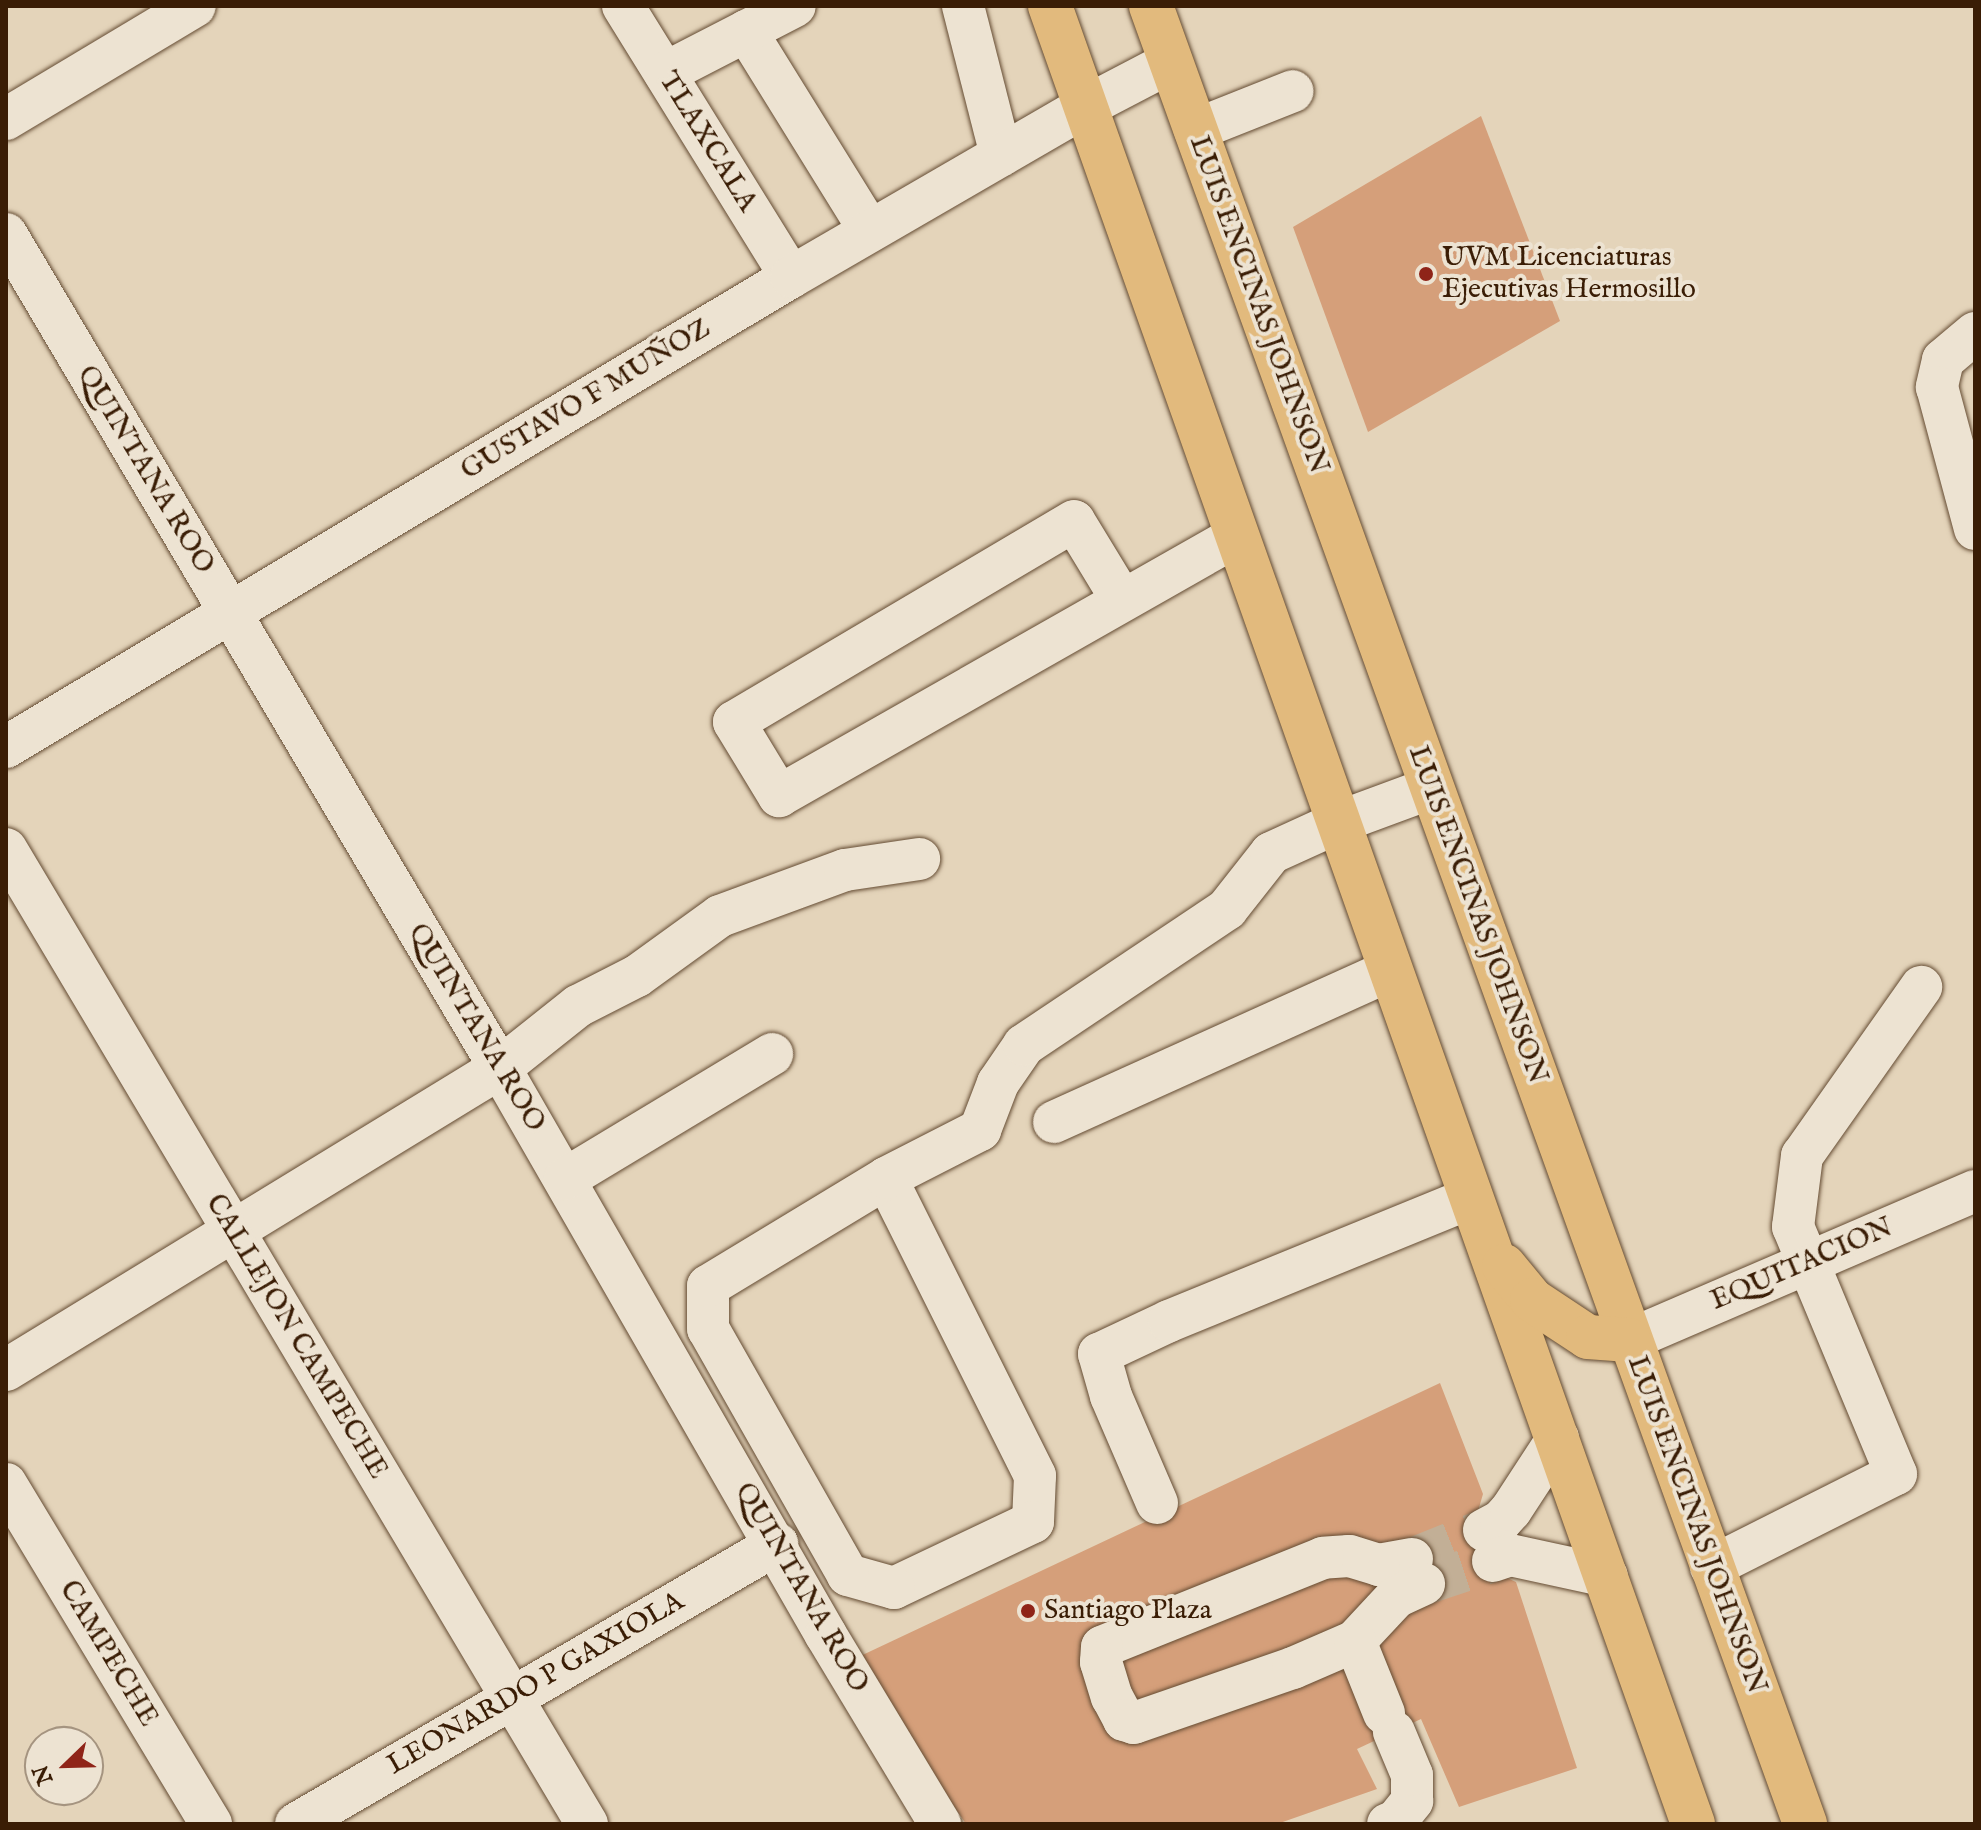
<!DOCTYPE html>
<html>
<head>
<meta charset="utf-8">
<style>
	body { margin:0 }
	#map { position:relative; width:1981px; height:1830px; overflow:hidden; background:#e4d4ba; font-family:"IM FELL English",serif }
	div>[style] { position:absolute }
	.building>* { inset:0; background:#d59f7a }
	.minor-tunnel>* { height:42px; margin-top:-21px; transform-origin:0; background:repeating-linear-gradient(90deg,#c2af96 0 42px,transparent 0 63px) }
	.roads { filter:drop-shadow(0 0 2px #644b32) drop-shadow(0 0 2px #644b32) }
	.minor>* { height:42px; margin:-21px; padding:0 21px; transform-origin:21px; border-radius:21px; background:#ede3d2 }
	.major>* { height:44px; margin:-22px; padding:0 22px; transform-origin:22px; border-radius:22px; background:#e2ba7d }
	.dots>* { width:22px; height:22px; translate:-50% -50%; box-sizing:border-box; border:4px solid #ede3d2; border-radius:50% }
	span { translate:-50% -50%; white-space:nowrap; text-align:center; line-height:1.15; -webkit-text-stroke:8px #ede3d2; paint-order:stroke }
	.street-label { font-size:28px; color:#3a1d05 }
	.poi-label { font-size:28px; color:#3a1d05 }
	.left { translate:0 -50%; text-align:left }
	.frame { position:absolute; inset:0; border:8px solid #3a1d05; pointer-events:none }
	.north { position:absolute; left:24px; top:1726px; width:80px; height:80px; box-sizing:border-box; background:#ede3d2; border:2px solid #a59480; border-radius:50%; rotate:247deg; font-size:22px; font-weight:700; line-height:32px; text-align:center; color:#3a1d05 }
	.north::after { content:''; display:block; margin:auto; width:28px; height:36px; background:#8f2418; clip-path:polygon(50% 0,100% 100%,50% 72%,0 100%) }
</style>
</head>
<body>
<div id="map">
	<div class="building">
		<div style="clip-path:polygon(1481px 116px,1560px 321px,1368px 432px,1293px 227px)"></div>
		<div style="clip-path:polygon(1440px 1383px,1483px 1494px,1476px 1518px,1490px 1570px,1516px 1582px,1577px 1768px,1459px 1807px,1421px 1719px,1357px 1749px,1377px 1789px,1277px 1824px,966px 1824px,854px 1659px)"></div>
	</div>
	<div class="minor-tunnel">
		<div style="left:1412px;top:1559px;width:78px;rotate:-21.9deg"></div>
		<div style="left:1424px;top:1584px;width:73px;rotate:-18.4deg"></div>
	</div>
	<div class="roads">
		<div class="minor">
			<div style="left:623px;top:6px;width:319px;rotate:58.2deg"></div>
			<div style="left:963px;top:6px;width:154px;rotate:75.7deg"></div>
			<div style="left:746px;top:31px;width:235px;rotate:58.2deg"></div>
			<div style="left:665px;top:73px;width:146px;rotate:-27.3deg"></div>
			<div style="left:6px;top:119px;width:220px;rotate:-30.9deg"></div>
			<div style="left:1195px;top:130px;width:105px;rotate:-21.7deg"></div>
			<div style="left:6px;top:234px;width:969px;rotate:59.36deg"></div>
			<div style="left:500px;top:1068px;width:654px;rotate:60.1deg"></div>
			<div style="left:826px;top:1635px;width:221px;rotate:58.9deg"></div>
			<div style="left:1975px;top:333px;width:42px;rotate:139.8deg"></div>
			<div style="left:1943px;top:360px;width:28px;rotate:103deg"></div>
			<div style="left:1937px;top:387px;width:147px;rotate:75deg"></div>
			<div style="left:1122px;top:600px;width:92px;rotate:-121.3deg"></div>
			<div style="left:1074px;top:521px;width:395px;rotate:149.4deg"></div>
			<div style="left:734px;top:722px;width:87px;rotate:58.7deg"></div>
			<div style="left:779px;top:796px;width:524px;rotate:-29.6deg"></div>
			<div style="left:6px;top:747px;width:915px;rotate:-30.91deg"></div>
			<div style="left:791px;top:277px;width:337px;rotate:-30.1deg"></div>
			<div style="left:1083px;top:108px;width:99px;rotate:-27.6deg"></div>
			<div style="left:6px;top:849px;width:1135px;rotate:59.21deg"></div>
			<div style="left:1054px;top:1122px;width:367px;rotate:-24.3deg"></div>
			<div style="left:886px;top:1178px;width:333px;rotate:63.4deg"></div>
			<div style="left:1035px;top:1476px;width:46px;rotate:92.5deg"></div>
			<div style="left:1033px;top:1522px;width:154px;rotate:154.6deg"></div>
			<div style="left:894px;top:1588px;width:48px;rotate:-164.2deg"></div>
			<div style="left:848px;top:1575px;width:283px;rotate:-119.6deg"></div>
			<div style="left:708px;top:1329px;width:43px;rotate:-90deg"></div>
			<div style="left:708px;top:1286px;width:208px;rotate:-31.2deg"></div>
			<div style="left:886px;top:1178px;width:106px;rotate:-27.1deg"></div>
			<div style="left:980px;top:1130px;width:50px;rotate:-69deg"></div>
			<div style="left:998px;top:1083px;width:46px;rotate:-55.6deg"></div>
			<div style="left:1024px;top:1045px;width:244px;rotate:-33.8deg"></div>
			<div style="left:1227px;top:909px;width:71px;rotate:-51.8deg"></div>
			<div style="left:1271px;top:853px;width:75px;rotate:-24.5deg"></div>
			<div style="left:1339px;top:822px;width:98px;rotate:-20.3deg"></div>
			<div style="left:565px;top:1179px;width:242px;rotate:-31.1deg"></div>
			<div style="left:1629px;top:1340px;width:377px;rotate:-23.3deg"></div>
			<div style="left:6px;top:1370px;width:579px;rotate:-31.44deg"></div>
			<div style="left:500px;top:1068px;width:100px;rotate:-38.5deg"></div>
			<div style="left:578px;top:1006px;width:66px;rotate:-27deg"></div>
			<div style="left:637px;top:976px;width:102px;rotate:-35.9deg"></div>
			<div style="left:720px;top:916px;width:133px;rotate:-20.2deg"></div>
			<div style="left:845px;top:870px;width:75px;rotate:-8.5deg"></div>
			<div style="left:6px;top:1484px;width:397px;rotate:58.9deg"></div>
			<div style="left:1157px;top:1503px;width:116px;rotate:-113.3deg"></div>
			<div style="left:1111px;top:1396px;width:44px;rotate:-105.9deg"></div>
			<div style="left:1099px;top:1354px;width:77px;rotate:-25.2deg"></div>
			<div style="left:1169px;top:1321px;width:326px;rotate:-22.2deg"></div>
			<div style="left:1484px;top:1530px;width:19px;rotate:-28deg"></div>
			<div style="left:1501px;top:1521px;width:15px;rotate:-48deg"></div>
			<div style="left:1511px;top:1510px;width:86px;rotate:-56.9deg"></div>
			<div style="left:1412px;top:1559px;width:34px;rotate:170deg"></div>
			<div style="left:1379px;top:1565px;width:31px;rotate:-163deg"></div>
			<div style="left:1349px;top:1556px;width:26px;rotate:176deg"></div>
			<div style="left:1323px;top:1558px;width:238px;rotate:158.1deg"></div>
			<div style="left:1102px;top:1647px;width:15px;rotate:94deg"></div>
			<div style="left:1101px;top:1662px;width:37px;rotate:73deg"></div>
			<div style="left:1112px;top:1697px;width:26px;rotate:62deg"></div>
			<div style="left:1124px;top:1720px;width:10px;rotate:17deg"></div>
			<div style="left:1134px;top:1723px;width:168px;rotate:-19.1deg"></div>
			<div style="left:1293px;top:1668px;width:68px;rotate:-23.5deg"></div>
			<div style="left:1355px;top:1641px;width:60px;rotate:-47deg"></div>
			<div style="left:1396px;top:1597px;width:31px;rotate:-25deg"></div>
			<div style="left:1493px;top:1561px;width:18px;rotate:-19deg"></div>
			<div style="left:1510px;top:1555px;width:99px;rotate:12.2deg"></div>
			<div style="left:1711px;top:1567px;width:207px;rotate:-26.7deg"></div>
			<div style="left:1896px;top:1474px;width:268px;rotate:-112.6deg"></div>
			<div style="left:1793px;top:1227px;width:72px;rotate:-82.8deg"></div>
			<div style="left:1802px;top:1156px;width:207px;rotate:-54.8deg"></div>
			<div style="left:1355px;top:1641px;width:78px;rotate:68.1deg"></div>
			<div style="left:296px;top:1824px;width:557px;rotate:-30.2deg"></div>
			<div style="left:1388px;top:1824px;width:9px;rotate:-21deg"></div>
			<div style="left:1396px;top:1821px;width:26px;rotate:-51deg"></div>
			<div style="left:1412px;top:1801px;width:26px;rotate:-90deg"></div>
			<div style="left:1412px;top:1775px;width:47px;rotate:-112.7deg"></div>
		</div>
		<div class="major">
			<div style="left:1050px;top:6px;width:1928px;rotate:70.52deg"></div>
			<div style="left:1151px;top:6px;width:1932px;rotate:70.21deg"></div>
			<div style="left:1504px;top:1266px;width:44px;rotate:50.5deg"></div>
			<div style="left:1532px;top:1300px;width:67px;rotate:33.5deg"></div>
			<div style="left:1588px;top:1337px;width:41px;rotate:4.2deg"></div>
		</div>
	</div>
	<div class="dots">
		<div style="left:1426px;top:274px;background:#8f2418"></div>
		<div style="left:1028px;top:1611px;background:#8f2418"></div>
	</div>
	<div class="street-label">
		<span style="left:707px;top:142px;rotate:58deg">TLAXCALA</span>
		<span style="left:1258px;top:305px;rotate:70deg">LUIS ENCINAS JOHNSON</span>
		<span style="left:586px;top:400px;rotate:-31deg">GUSTAVO F MUÑOZ</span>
		<span style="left:145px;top:470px;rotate:59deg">QUINTANA ROO</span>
		<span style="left:1477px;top:915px;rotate:70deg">LUIS ENCINAS JOHNSON</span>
		<span style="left:476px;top:1028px;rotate:59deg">QUINTANA ROO</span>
		<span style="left:1802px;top:1265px;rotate:-23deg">EQUITACION</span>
		<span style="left:296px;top:1337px;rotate:59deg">CALLEJON CAMPECHE</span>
		<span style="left:1696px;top:1525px;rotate:70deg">LUIS ENCINAS JOHNSON</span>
		<span style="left:801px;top:1588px;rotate:60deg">QUINTANA ROO</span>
		<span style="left:108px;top:1654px;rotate:59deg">CAMPECHE</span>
		<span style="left:536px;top:1684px;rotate:-30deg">LEONARDO P GAXIOLA</span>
	</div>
	<div class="poi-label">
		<span class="left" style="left:1442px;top:274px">UVM Licenciaturas<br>Ejecutivas Hermosillo</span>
		<span class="left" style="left:1044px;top:1611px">Santiago Plaza</span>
	</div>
	<div class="frame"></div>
	<div class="north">N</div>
</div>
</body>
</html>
